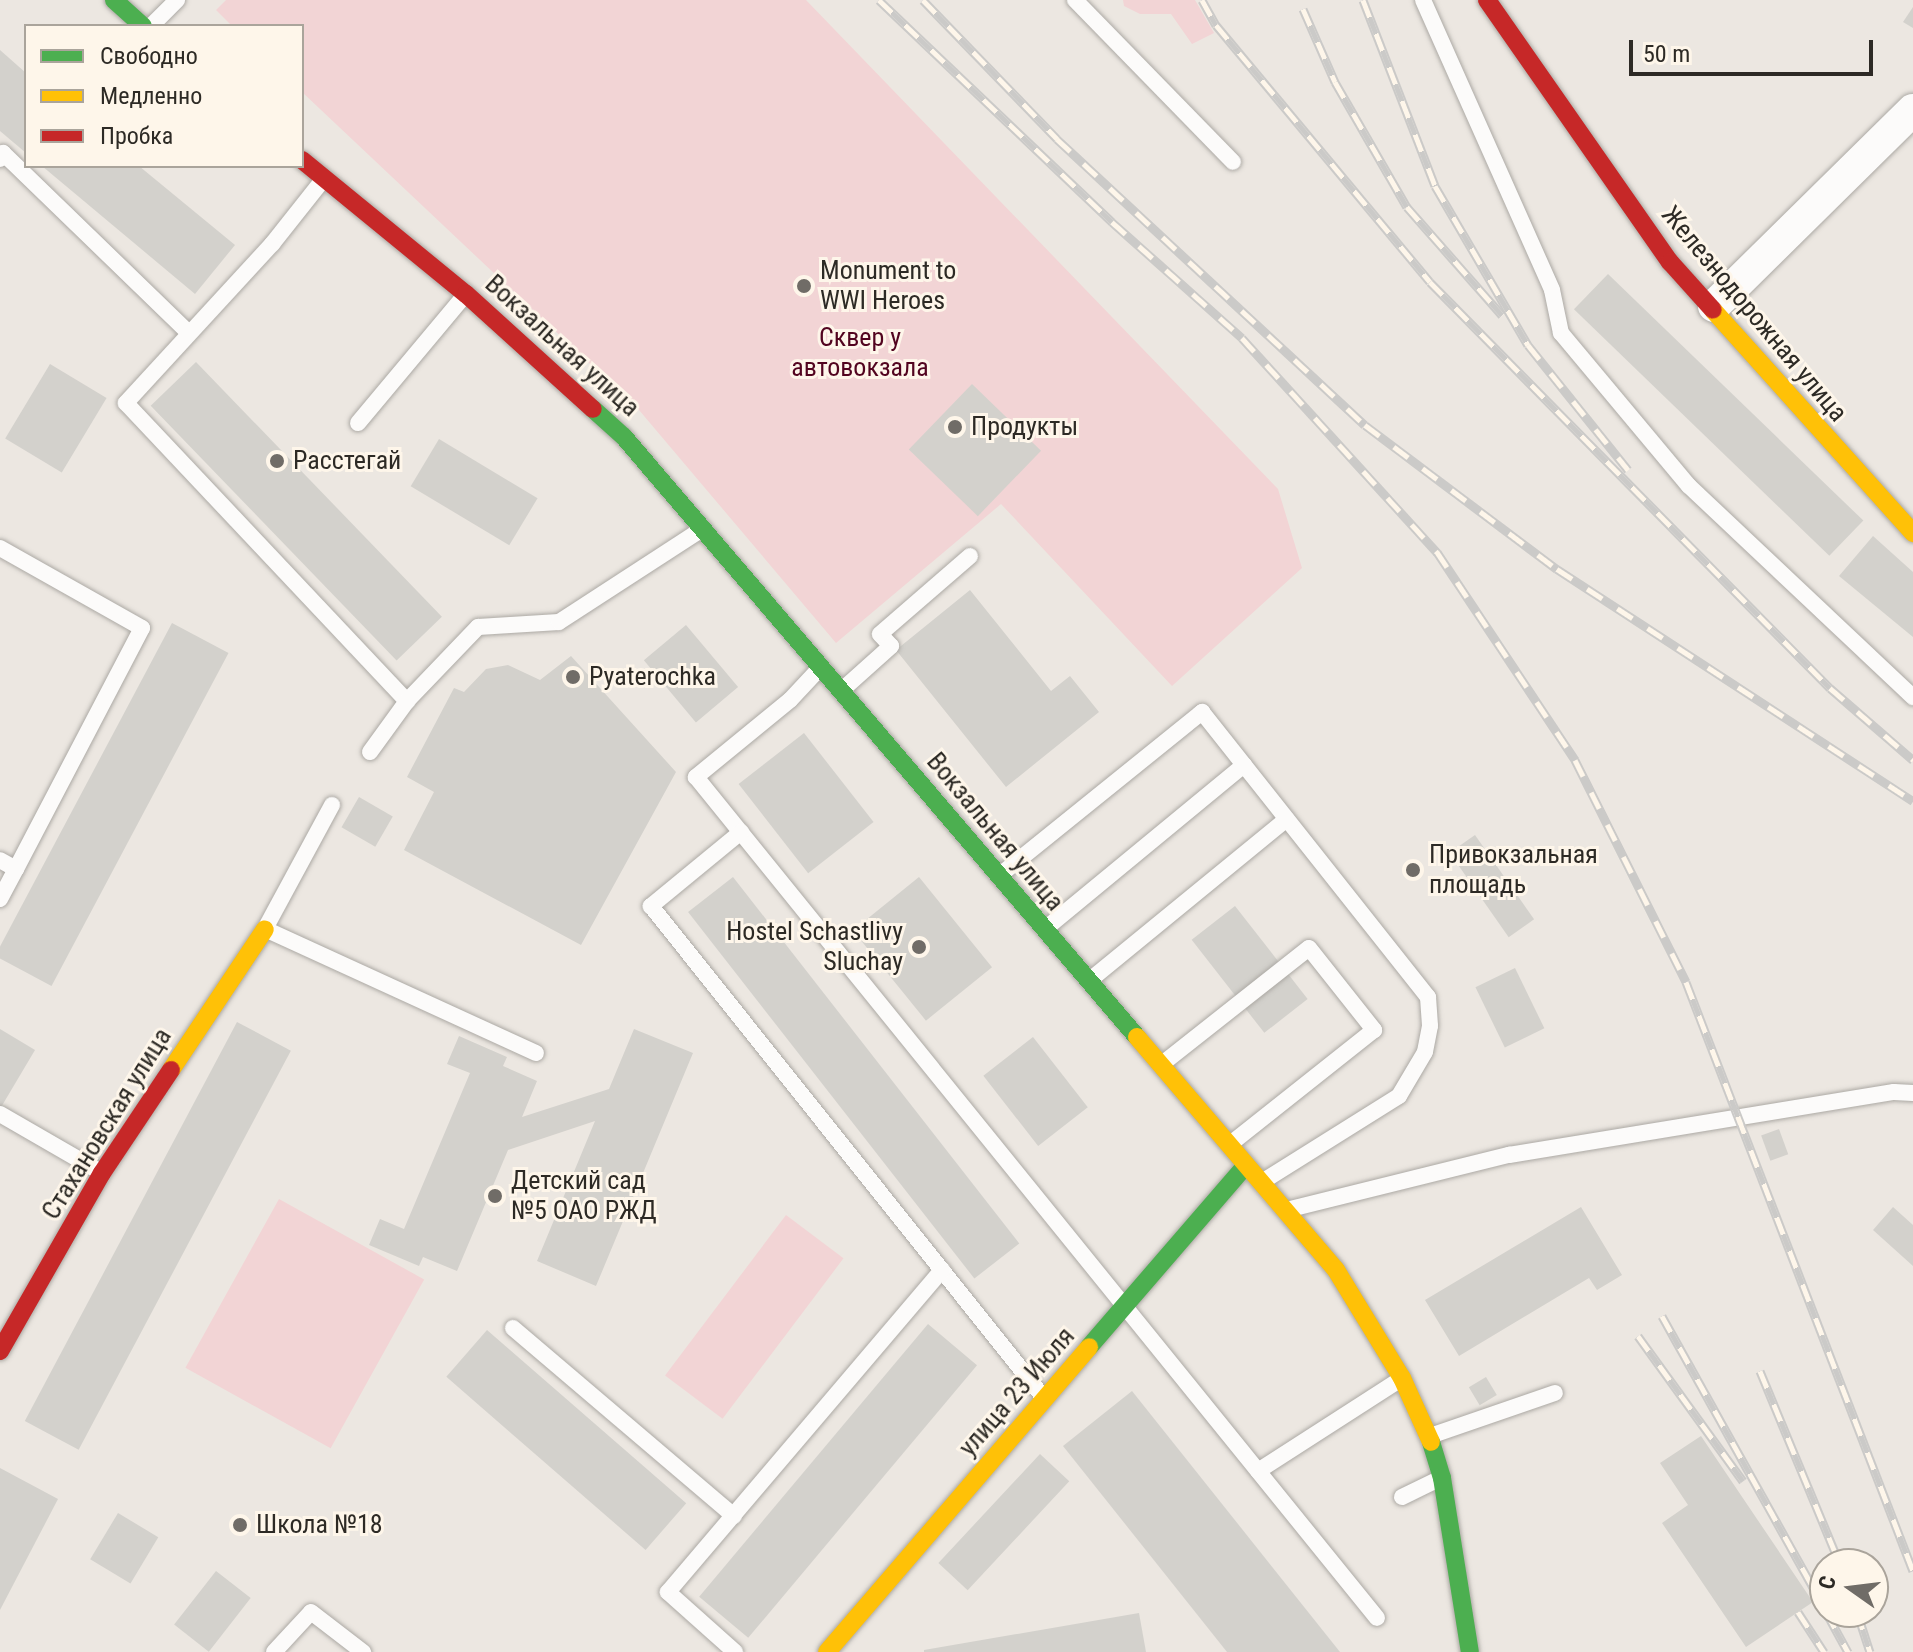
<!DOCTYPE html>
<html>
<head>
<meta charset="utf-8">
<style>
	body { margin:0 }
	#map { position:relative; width:1913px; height:1652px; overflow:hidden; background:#ece7e1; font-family:"Roboto Condensed",sans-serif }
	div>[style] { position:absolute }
	.green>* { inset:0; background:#f2d4d5; transform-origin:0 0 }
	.building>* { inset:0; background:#d3d1cc; transform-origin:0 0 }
	.roads { filter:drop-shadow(0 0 2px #aca9a4) drop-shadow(0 0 2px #aca9a4) }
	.lane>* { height:16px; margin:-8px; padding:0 8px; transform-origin:8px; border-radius:8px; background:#fcfbfa }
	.street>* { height:32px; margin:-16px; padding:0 16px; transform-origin:16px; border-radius:16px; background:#fcfbfa }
	.fast>* { height:18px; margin:-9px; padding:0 9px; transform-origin:9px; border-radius:9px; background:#4caf50 }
	.slow>* { height:18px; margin:-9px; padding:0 9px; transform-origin:9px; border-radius:9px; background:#ffc107 }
	.jam>* { height:18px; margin:-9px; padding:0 9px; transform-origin:9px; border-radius:9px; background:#c62828 }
	.rail>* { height:9px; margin-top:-4.5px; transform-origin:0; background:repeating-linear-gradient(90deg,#fef6ea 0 18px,#cbcac8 0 36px); box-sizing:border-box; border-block:2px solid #cbcac8 }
	.dots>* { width:22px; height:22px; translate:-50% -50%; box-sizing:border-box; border:4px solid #fef6ea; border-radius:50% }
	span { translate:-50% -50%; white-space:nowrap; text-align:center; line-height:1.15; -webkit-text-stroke:6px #fef6ea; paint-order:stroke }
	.poi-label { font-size:26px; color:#2d2a25 }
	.left { translate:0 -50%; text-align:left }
	.right { translate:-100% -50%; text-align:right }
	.street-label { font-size:26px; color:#2d2a25 }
	.park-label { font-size:26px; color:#52041f }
	.legend { position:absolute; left:24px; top:24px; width:280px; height:144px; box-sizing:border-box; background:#fef6ea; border:2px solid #aaa49b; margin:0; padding:10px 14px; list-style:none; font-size:24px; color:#2d2a25 }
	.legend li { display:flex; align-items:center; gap:16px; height:40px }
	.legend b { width:40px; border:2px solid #aaa49b }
	.north { position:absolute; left:1809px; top:1548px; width:80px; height:80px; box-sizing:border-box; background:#fef6ea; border:2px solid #aaa49b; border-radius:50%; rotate:284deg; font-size:22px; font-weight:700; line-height:32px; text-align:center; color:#2d2a25 }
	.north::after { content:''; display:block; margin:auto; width:28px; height:36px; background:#706c67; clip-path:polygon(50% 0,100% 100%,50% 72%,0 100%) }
	.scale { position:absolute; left:1629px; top:40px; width:244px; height:36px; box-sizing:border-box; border:4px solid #2d2a25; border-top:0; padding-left:10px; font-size:24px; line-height:28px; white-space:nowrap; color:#2d2a25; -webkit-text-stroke:6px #fef6ea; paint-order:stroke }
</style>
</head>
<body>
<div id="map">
	<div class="green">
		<div style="clip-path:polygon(226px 0,806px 0,1278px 489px,1302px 568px,1172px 686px,1001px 504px,836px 643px,639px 410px,302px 92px,302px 26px,232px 26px,216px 10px)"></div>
		<div style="clip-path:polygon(1123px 0,1195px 0,1214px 33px,1192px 44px,1171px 14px,1140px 14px,1124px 6px)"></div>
		<div style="left:279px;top:1199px;width:166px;height:193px;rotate:29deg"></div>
		<div style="left:786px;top:1215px;width:72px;height:201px;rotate:37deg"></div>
	</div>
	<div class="building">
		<div style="clip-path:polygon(1913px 7px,1913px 28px,1903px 22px)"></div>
		<div style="clip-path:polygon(0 50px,26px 73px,26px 153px,0 131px)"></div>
		<div style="clip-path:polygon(42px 166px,139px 166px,235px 245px,195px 294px)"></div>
		<div style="left:1608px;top:274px;width:355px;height:49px;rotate:44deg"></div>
		<div style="left:196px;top:362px;width:354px;height:63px;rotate:46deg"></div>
		<div style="left:50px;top:364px;width:66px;height:87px;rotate:31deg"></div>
		<div style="left:972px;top:384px;width:96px;height:91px;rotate:44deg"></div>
		<div style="left:439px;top:439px;width:115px;height:55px;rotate:31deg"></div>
		<div style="clip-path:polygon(1873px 536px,1913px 572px,1913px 637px,1839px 576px)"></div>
		<div style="clip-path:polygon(970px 590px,1051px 691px,1070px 676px,1099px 712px,1006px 787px,896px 650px)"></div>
		<div style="left:172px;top:623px;width:64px;height:377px;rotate:28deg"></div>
		<div style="left:686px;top:625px;width:81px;height:55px;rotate:50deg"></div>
		<div style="clip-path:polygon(571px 656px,676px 772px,581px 945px,404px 850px,434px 792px,407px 777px,454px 688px,464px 692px,486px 669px,508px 665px,540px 680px)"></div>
		<div style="left:804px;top:733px;width:113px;height:83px;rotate:52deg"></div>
		<div style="left:359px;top:797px;width:39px;height:35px;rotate:30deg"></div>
		<div style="left:1475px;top:835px;width:103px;height:31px;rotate:55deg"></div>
		<div style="left:733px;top:877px;width:465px;height:57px;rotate:52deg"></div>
		<div style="left:919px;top:877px;width:116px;height:85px;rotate:51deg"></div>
		<div style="left:1235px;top:906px;width:118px;height:55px;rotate:52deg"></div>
		<div style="left:1515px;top:968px;width:67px;height:44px;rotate:64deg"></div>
		<div style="left:237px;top:1022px;width:61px;height:452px;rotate:28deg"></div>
		<div style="clip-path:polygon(0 1029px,35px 1050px,0 1109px)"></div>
		<div style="clip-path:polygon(634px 1029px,693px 1053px,596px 1286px,537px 1261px,595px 1121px,508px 1150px,457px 1271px,423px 1257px,419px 1266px,369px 1245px,380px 1219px,404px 1229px,470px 1073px,447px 1064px,459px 1036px,507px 1057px,503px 1066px,537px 1081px,522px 1117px,609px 1089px)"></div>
		<div style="left:1033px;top:1037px;width:89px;height:63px;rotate:52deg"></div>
		<div style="left:1779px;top:1129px;width:27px;height:19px;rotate:70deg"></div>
		<div style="clip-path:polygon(1581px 1207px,1622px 1275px,1597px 1290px,1589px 1278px,1459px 1356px,1425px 1300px)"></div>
		<div style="clip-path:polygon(1893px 1207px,1913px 1225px,1913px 1266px,1873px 1230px)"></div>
		<div style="left:928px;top:1324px;width:64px;height:356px;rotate:40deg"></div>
		<div style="left:487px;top:1330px;width:264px;height:62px;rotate:41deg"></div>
		<div style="left:1486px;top:1377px;width:21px;height:20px;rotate:59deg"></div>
		<div style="clip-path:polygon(1132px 1391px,1340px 1652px,1227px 1652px,1063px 1446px)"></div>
		<div style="clip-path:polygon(1701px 1436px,1813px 1602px,1746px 1647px,1662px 1523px,1688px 1505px,1660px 1463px)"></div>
		<div style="left:1040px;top:1454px;width:40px;height:149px;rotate:43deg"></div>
		<div style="clip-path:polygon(0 1468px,58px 1499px,0 1610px)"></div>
		<div style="left:118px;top:1513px;width:47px;height:54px;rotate:31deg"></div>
		<div style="left:216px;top:1571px;width:44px;height:68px;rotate:38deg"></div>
		<div style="clip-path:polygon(1139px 1613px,1146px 1652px,924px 1652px,924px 1650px)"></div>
	</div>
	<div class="roads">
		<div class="lane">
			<div style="left:1075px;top:0;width:226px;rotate:45.7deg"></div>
			<div style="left:1423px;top:0;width:317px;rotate:66deg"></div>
			<div style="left:1552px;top:290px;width:44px;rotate:78.2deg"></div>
			<div style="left:1561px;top:333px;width:199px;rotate:50.1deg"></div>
			<div style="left:1689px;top:486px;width:308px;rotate:43.3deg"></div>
			<div style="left:151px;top:26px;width:37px;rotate:-45deg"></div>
			<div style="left:0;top:159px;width:7px;rotate:-63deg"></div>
			<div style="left:3px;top:153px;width:257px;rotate:44.1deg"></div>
			<div style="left:322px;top:181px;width:80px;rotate:128.4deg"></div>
			<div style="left:272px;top:244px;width:216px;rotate:132.6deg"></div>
			<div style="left:126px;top:403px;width:410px;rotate:46.7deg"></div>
			<div style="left:358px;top:423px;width:167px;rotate:-50.1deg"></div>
			<div style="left:0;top:548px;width:163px;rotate:29.4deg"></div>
			<div style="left:142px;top:628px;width:272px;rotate:117.6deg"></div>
			<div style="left:16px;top:869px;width:18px;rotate:-151deg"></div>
			<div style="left:819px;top:669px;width:42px;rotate:133.1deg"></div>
			<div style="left:790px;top:700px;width:122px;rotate:140.7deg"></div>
			<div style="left:696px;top:777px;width:1082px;rotate:51deg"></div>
			<div style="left:842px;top:690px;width:66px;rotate:-41.9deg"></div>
			<div style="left:891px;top:646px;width:16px;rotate:-133deg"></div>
			<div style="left:880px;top:634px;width:119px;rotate:-40.9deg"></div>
			<div style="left:370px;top:752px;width:63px;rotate:-54deg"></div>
			<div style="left:407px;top:701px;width:103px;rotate:-46.2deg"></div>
			<div style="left:478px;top:627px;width:81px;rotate:-3.5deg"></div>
			<div style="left:559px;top:622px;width:171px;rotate:-33deg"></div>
			<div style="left:332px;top:805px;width:141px;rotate:118.4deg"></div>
			<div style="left:265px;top:929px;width:298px;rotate:24.6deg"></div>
			<div style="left:741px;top:832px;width:117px;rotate:140.6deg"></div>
			<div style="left:651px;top:906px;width:630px;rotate:51.38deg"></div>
			<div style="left:1000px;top:875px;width:260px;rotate:-38.9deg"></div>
			<div style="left:1202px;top:712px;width:364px;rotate:51.6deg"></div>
			<div style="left:1428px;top:997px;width:29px;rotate:86deg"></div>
			<div style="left:1430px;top:1026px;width:26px;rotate:101deg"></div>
			<div style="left:1425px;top:1052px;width:51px;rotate:120.6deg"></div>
			<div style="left:1399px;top:1096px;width:162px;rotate:147.9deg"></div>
			<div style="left:0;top:899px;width:34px;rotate:-62deg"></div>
			<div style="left:1045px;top:929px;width:258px;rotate:-39.5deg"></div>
			<div style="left:1090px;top:980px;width:254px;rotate:-39.3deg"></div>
			<div style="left:1162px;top:1064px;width:187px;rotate:-38.3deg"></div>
			<div style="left:1309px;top:948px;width:105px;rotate:51.6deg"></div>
			<div style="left:1374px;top:1030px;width:185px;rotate:141.6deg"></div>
			<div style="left:0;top:1114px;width:118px;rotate:30deg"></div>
			<div style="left:1290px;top:1209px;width:226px;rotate:-13.9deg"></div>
			<div style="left:1509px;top:1155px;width:390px;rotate:-9.3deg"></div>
			<div style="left:1894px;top:1092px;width:19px;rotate:3deg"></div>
			<div style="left:513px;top:1328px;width:290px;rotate:40.4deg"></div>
			<div style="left:1430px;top:1436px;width:132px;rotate:-19deg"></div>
			<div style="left:1258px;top:1471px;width:170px;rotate:-32.8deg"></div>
			<div style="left:1402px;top:1497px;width:43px;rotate:-26deg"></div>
			<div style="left:274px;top:1652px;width:54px;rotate:-47.2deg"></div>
			<div style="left:311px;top:1612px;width:66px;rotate:37.6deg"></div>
			<div style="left:735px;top:1652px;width:90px;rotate:-138.2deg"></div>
			<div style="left:668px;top:1592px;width:423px;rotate:-49.6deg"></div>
		</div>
		<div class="street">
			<div style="left:1714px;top:306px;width:279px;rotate:-44.6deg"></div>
		</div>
		<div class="fast">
			<div style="left:114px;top:0;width:39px;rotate:42deg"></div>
			<div style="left:593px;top:409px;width:42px;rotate:42.1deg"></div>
			<div style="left:624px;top:437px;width:789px;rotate:49.47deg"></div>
			<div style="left:1089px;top:1347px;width:239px;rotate:-49.2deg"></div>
			<div style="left:1431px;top:1442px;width:38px;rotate:73deg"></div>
			<div style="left:1442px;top:1478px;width:176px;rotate:80.9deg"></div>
		</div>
		<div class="slow">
			<div style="left:1713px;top:310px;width:300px;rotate:48.1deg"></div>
			<div style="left:1137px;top:1037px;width:306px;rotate:49.5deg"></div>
			<div style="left:1336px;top:1270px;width:127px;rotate:58.6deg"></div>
			<div style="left:1402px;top:1378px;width:70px;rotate:65.6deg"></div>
			<div style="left:171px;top:1070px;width:169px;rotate:-56.3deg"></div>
			<div style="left:827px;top:1652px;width:402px;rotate:-49.3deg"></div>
		</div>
		<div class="jam">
			<div style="left:1487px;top:0;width:320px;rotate:55.1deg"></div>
			<div style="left:1670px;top:262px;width:64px;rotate:48.1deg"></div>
			<div style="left:302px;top:160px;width:212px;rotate:39.3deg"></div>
			<div style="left:466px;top:294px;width:171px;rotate:42.2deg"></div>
			<div style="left:0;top:1351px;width:205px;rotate:-60.2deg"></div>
			<div style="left:102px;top:1173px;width:124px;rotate:-56.2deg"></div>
		</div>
	</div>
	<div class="rail">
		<div style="left:879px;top:0;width:322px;rotate:43.6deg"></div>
		<div style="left:1112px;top:222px;width:174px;rotate:41.7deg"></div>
		<div style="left:1242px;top:338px;width:290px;rotate:47.7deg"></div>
		<div style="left:1437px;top:552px;width:250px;rotate:56.4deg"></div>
		<div style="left:1575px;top:760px;width:248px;rotate:63.4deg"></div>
		<div style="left:1686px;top:982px;width:631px;rotate:68.92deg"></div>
		<div style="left:923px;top:0;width:193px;rotate:46deg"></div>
		<div style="left:1057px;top:139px;width:420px;rotate:42.9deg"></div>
		<div style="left:1365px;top:425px;width:240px;rotate:36.9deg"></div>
		<div style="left:1557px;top:569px;width:425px;rotate:33.1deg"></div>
		<div style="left:1202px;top:0;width:29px;rotate:61deg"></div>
		<div style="left:1216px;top:25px;width:334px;rotate:50.2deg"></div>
		<div style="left:1430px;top:282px;width:570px;rotate:45.43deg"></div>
		<div style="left:1830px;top:688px;width:110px;rotate:40.9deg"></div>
		<div style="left:1363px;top:0;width:199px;rotate:68.8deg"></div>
		<div style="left:1435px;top:186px;width:184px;rotate:59.7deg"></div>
		<div style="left:1528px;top:345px;width:160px;rotate:51.3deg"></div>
		<div style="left:1303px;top:9px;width:80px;rotate:66.3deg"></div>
		<div style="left:1335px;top:82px;width:144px;rotate:60.1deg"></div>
		<div style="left:1407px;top:207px;width:144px;rotate:48.7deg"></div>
		<div style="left:1662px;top:1316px;width:335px;rotate:60.9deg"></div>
		<div style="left:1638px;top:1336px;width:179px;rotate:54.1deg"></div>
		<div style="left:1760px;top:1371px;width:209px;rotate:67.5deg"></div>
		<div style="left:1798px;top:1612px;width:48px;rotate:57deg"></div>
		<div style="left:1826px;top:1612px;width:46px;rotate:61.2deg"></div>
		<div style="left:1857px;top:1612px;width:42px;rotate:72deg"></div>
	</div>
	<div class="dots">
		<div style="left:804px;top:286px;background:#706c67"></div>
		<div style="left:955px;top:427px;background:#706c67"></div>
		<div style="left:277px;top:461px;background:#706c67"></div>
		<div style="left:573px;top:677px;background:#706c67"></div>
		<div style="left:1413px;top:870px;background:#706c67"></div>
		<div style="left:919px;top:947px;background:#706c67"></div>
		<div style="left:495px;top:1196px;background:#706c67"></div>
		<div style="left:240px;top:1525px;background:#706c67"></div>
	</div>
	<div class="poi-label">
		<span class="left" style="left:820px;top:286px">Monument to<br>WWI Heroes</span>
		<span class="left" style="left:971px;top:427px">Продукты</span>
		<span class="left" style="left:293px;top:461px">Расстегай</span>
		<span class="left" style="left:589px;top:677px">Pyaterochka</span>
		<span class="left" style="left:1429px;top:870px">Привокзальная<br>площадь</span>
		<span class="right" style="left:903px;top:947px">Hostel Schastlivy<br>Sluchay</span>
		<span class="left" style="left:511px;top:1196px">Детский сад<br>№5 ОАО РЖД</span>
		<span class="left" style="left:256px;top:1525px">Школа №18</span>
	</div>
	<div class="street-label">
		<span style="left:1754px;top:314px;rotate:50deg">Железнодорожная улица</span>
		<span style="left:562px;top:346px;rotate:42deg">Вокзальная улица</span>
		<span style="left:995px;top:832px;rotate:50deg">Вокзальная улица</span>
		<span style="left:107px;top:1124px;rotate:-58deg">Стахановская улица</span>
		<span style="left:1017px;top:1392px;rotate:-49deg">улица 23 Июля</span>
	</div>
	<div class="park-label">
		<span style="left:860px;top:353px">Сквер у<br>автовокзала</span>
	</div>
	<ul class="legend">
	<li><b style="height:10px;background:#4caf50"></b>Свободно</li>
	<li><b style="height:10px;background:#ffc107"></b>Медленно</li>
	<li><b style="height:10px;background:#c62828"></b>Пробка</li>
	</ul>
	<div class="north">С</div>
	<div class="scale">50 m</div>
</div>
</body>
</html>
